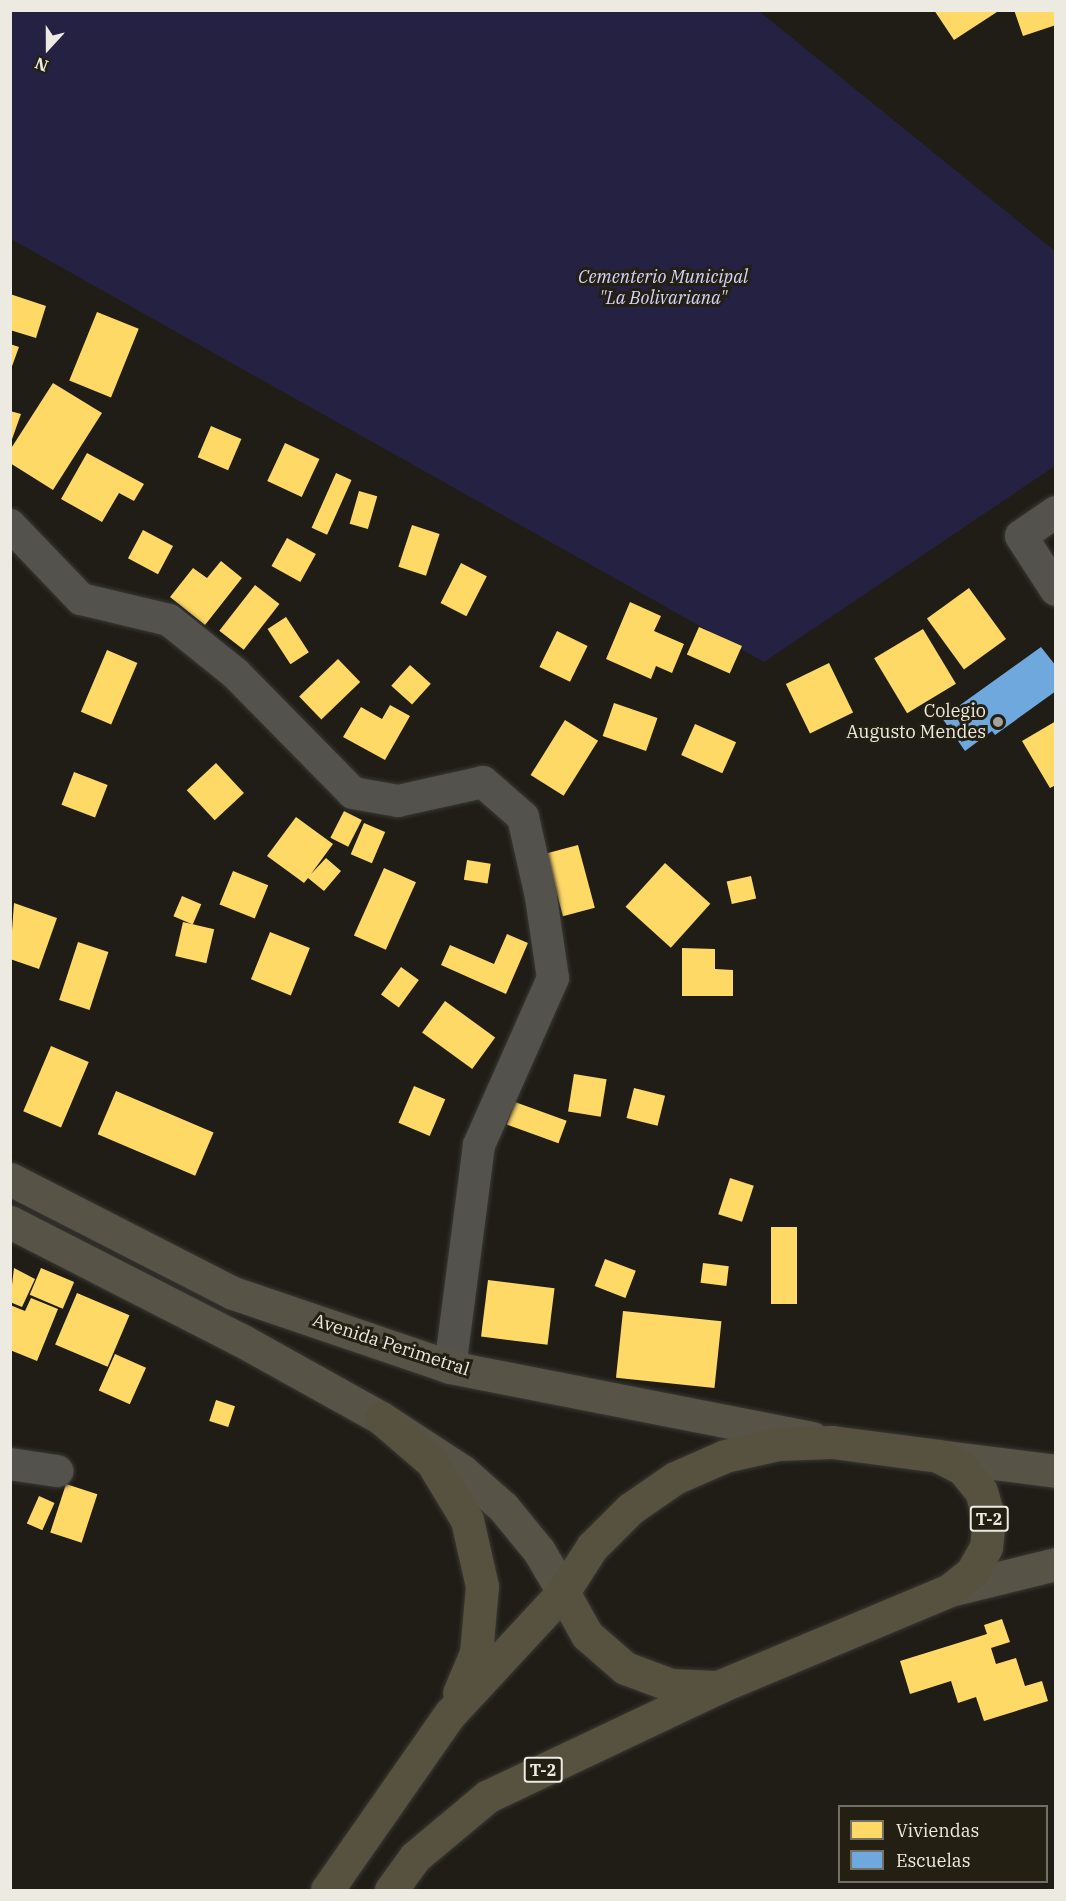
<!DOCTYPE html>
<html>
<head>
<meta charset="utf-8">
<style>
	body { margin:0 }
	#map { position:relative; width:1066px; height:1901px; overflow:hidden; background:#1f1d16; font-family:"IBM Plex Serif",serif }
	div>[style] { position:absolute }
	.green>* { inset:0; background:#252143 }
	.homes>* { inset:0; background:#ffd966; transform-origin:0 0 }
	.schools>* { inset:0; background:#6fa8dc }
	.roads { filter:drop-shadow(0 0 2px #393833) drop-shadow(0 0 2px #393833) }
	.minor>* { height:32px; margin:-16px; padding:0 16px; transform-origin:16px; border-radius:16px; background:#54524c }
	.major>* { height:33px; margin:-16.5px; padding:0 16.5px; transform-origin:16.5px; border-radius:16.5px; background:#575347 }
	.highway>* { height:33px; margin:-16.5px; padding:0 16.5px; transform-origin:16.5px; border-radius:16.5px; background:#575240 }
	.dots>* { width:16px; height:16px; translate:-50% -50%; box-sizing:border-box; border:3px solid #231f12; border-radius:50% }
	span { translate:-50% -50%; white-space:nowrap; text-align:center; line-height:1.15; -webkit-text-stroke:6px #231f12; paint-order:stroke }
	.shield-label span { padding:2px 4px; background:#231f12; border:2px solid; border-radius:4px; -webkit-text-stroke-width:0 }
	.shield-label { font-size:16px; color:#edeae2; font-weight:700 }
	.park-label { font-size:18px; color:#d4d4fd; font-style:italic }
	.poi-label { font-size:18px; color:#edeae2 }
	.right { translate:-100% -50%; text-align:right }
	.street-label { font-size:18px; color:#edeae2 }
	.frame { position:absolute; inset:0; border:12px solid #edeae2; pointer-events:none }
	.legend { position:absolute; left:838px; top:1805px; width:210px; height:78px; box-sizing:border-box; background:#231f12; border:2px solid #747065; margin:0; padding:8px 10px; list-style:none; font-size:18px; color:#edeae2 }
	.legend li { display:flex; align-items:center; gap:12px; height:30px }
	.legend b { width:30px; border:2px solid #747065 }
	.north { position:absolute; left:18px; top:18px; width:60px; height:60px; -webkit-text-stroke:4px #231f12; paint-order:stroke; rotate:201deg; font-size:16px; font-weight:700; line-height:24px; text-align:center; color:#edeae2 }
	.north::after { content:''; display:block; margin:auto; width:21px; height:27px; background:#edeae2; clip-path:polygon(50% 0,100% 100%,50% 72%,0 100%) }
</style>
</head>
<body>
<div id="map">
	<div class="green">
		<div style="clip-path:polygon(11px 11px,759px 11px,1055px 251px,1055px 466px,764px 662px,11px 239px)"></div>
	</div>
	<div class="homes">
		<div style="clip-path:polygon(934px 10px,996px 10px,997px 12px,954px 40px)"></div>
		<div style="clip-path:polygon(1014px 10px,1056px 10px,1056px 25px,1023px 36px)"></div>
		<div style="clip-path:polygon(10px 294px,46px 306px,36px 338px,10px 330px)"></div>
		<div style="left:97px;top:312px;width:45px;height:74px;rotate:22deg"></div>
		<div style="clip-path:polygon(10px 344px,19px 347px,11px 369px,10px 369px)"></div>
		<div style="clip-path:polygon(53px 383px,102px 413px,53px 490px,10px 463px,10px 450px)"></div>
		<div style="clip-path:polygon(10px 411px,21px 414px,11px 442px,10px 442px)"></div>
		<div style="left:211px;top:426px;width:33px;height:34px;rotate:23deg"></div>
		<div style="left:285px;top:443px;width:38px;height:42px;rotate:25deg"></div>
		<div style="clip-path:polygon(87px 453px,144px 484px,134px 501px,119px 493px,102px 522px,61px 499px)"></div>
		<div style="left:336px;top:473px;width:17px;height:60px;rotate:24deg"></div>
		<div style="left:359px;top:491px;width:19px;height:34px;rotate:16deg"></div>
		<div style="left:412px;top:525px;width:29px;height:44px;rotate:18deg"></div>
		<div style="left:143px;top:530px;width:34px;height:32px;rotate:28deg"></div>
		<div style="left:287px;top:538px;width:33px;height:32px;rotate:29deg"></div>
		<div style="clip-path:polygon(221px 561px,242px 578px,205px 625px,170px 597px,193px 568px,207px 578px)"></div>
		<div style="left:461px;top:563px;width:29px;height:45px;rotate:27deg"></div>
		<div style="left:255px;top:585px;width:31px;height:58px;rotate:38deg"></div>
		<div style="left:969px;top:588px;width:63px;height:52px;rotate:54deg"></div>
		<div style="clip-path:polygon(630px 602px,661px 616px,654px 631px,684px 644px,672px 673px,656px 666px,651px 679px,606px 659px)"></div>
		<div style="left:286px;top:617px;width:42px;height:22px;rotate:57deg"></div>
		<div style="left:699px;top:627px;width:47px;height:30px;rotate:24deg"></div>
		<div style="left:923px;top:629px;width:64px;height:57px;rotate:59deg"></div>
		<div style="left:557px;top:631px;width:34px;height:40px;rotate:26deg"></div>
		<div style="left:107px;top:650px;width:33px;height:67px;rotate:23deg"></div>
		<div style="left:338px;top:659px;width:32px;height:54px;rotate:46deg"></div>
		<div style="left:829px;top:663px;width:55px;height:48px;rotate:64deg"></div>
		<div style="left:410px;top:665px;width:28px;height:28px;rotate:42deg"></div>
		<div style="left:614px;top:703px;width:46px;height:35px;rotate:19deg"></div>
		<div style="clip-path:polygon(390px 705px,410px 716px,385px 760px,343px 737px,361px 707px,382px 719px)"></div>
		<div style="left:565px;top:720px;width:39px;height:65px;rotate:32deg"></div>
		<div style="clip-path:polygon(1056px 721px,1056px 785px,1050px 788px,1022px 741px)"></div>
		<div style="left:695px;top:724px;width:45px;height:34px;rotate:24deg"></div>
		<div style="left:216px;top:763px;width:41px;height:40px;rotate:47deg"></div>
		<div style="left:74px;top:772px;width:36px;height:35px;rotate:21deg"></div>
		<div style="left:344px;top:811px;width:20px;height:30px;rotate:27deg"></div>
		<div style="clip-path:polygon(296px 817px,333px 844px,311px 874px,326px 858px,341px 871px,324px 891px,308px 878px,304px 883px,267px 856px)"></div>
		<div style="left:364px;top:823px;width:23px;height:34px;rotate:23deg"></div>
		<div style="left:578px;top:845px;width:65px;height:33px;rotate:75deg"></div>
		<div style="left:467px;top:860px;width:24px;height:20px;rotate:9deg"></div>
		<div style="left:665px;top:863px;width:61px;height:59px;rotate:42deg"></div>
		<div style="left:384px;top:868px;width:35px;height:74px;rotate:24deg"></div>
		<div style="left:233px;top:871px;width:38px;height:36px;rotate:22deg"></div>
		<div style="left:751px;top:876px;width:23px;height:25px;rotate:77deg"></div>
		<div style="left:182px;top:896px;width:21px;height:22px;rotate:23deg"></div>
		<div style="clip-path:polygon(14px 903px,57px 918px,39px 969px,10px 959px)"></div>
		<div style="left:183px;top:922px;width:32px;height:35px;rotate:13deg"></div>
		<div style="left:270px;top:932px;width:43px;height:51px;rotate:22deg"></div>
		<div style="clip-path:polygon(507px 934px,528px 943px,506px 994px,441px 965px,450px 945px,494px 964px)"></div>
		<div style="left:78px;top:942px;width:32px;height:61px;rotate:18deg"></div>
		<div style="clip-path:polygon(682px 948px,715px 949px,715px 969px,733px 970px,733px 996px,682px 996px)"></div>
		<div style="left:401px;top:967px;width:22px;height:34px;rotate:36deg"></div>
		<div style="left:445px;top:1001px;width:62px;height:39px;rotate:36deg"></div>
		<div style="left:51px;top:1046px;width:41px;height:71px;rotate:23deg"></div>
		<div style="left:574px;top:1074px;width:33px;height:38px;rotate:9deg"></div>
		<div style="left:414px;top:1086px;width:34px;height:40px;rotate:23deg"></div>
		<div style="left:634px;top:1088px;width:32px;height:31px;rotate:14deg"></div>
		<div style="left:116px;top:1091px;width:106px;height:47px;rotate:23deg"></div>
		<div style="left:515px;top:1102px;width:55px;height:24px;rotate:20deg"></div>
		<div style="left:730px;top:1178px;width:25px;height:38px;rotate:18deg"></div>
		<div style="left:771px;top:1227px;width:26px;height:77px"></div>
		<div style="left:605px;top:1259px;width:33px;height:29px;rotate:21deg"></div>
		<div style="left:703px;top:1263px;width:26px;height:20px;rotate:7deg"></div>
		<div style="clip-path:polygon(14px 1268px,35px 1279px,22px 1307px,10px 1302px)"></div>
		<div style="left:41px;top:1268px;width:36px;height:29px;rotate:23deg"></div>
		<div style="left:488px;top:1280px;width:67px;height:57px;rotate:7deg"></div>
		<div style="left:77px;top:1293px;width:57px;height:56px;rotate:23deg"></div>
		<div style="clip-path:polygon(31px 1298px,58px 1309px,37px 1361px,10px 1350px,10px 1305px,25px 1311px)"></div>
		<div style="left:623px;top:1311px;width:99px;height:67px;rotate:6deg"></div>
		<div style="left:115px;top:1354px;width:34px;height:40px;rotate:24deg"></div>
		<div style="left:216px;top:1400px;width:20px;height:22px;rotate:18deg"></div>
		<div style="left:66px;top:1484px;width:33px;height:51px;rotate:18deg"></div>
		<div style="left:39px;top:1496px;width:17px;height:30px;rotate:24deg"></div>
		<div style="clip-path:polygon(1002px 1619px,1010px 1642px,991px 1648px,996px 1664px,1016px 1658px,1025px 1686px,1042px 1681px,1048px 1701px,984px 1721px,976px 1697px,958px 1703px,951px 1681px,910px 1694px,900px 1661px,987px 1634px,984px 1625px)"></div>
	</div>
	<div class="schools">
		<div style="clip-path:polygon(1041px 647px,1056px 666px,1056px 691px,995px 735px,992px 731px,965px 751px,942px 718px)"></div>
	</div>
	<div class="roads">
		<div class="minor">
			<div style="left:1056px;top:512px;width:42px;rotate:145.6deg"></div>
			<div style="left:1021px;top:536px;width:64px;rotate:57.1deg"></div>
			<div style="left:10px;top:525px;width:103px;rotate:46.2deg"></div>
			<div style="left:81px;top:599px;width:90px;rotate:13.4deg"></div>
			<div style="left:169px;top:620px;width:85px;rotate:38.8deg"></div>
			<div style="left:235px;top:673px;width:168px;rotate:45.5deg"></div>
			<div style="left:353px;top:793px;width:46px;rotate:10.1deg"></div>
			<div style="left:398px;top:801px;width:87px;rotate:-12.6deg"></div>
			<div style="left:483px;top:782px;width:53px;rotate:41.2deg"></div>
			<div style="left:523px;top:817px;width:82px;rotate:77.3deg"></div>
			<div style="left:541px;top:897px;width:82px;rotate:81.6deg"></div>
			<div style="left:553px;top:978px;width:183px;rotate:113.9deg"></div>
			<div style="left:479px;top:1145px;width:224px;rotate:97.4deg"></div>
			<div style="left:10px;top:1464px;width:48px;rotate:8.5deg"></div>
		</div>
		<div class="major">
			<div style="left:10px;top:1179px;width:250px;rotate:27.1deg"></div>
			<div style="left:233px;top:1293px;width:229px;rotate:18.8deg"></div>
			<div style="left:450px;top:1367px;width:369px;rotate:11.1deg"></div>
			<div style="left:10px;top:1222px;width:259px;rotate:27.1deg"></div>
			<div style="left:241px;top:1340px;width:160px;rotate:29.1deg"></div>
			<div style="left:381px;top:1418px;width:97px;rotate:33.2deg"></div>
			<div style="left:462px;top:1471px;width:55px;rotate:41.3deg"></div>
			<div style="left:503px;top:1507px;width:57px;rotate:50.7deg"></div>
			<div style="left:539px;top:1551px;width:48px;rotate:59.7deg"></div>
			<div style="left:938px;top:1456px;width:119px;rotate:7.2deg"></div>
			<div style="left:950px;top:1590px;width:109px;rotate:-13.8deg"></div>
		</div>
		<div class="highway">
			<div style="left:381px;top:1418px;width:67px;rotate:40.8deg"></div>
			<div style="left:432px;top:1462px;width:68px;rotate:58.9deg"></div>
			<div style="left:467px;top:1520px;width:68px;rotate:77.2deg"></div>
			<div style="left:482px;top:1586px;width:67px;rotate:95.1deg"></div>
			<div style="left:476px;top:1653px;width:43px;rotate:113deg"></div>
			<div style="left:563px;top:1592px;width:49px;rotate:60.8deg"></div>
			<div style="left:587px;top:1635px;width:50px;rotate:41deg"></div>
			<div style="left:625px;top:1668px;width:49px;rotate:20.3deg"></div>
			<div style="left:671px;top:1685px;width:44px;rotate:2.6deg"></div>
			<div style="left:327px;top:1890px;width:215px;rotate:-55.1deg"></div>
			<div style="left:450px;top:1714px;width:166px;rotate:-47.2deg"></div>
			<div style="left:563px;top:1592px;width:54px;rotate:-57.2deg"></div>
			<div style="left:592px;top:1547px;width:54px;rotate:-45deg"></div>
			<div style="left:630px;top:1509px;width:55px;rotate:-34.6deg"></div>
			<div style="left:675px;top:1478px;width:55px;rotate:-23.7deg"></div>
			<div style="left:725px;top:1456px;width:54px;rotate:-12.8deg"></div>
			<div style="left:778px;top:1444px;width:54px;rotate:-2.1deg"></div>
			<div style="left:832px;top:1442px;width:107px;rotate:7.5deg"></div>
			<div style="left:938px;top:1456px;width:28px;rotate:27deg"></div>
			<div style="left:963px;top:1469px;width:28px;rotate:51deg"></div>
			<div style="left:981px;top:1491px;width:29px;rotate:74deg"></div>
			<div style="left:989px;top:1519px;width:28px;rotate:96deg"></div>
			<div style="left:986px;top:1547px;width:29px;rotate:119deg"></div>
			<div style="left:972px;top:1572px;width:28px;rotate:141deg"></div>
			<div style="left:950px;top:1590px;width:248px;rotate:157.3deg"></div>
			<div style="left:721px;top:1686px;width:258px;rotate:154.7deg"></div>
			<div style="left:488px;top:1796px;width:95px;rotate:140.1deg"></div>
			<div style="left:415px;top:1857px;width:41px;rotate:126deg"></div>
		</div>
	</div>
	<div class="dots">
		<div style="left:998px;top:722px;background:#a5a29b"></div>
	</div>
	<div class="shield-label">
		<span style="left:989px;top:1519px">T-2</span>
		<span style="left:543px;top:1770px">T-2</span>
	</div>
	<div class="park-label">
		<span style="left:663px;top:288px">Cementerio Municipal<br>"La Bolivariana"</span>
	</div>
	<div class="poi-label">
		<span class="right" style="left:986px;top:722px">Colegio<br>Augusto Mendes</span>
	</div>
	<div class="street-label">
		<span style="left:391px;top:1345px;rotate:18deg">Avenida Perimetral</span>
	</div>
	<div class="frame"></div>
	<ul class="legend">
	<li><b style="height:16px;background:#ffd966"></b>Viviendas</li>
	<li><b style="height:16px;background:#6fa8dc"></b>Escuelas</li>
	</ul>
	<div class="north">N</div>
</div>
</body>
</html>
